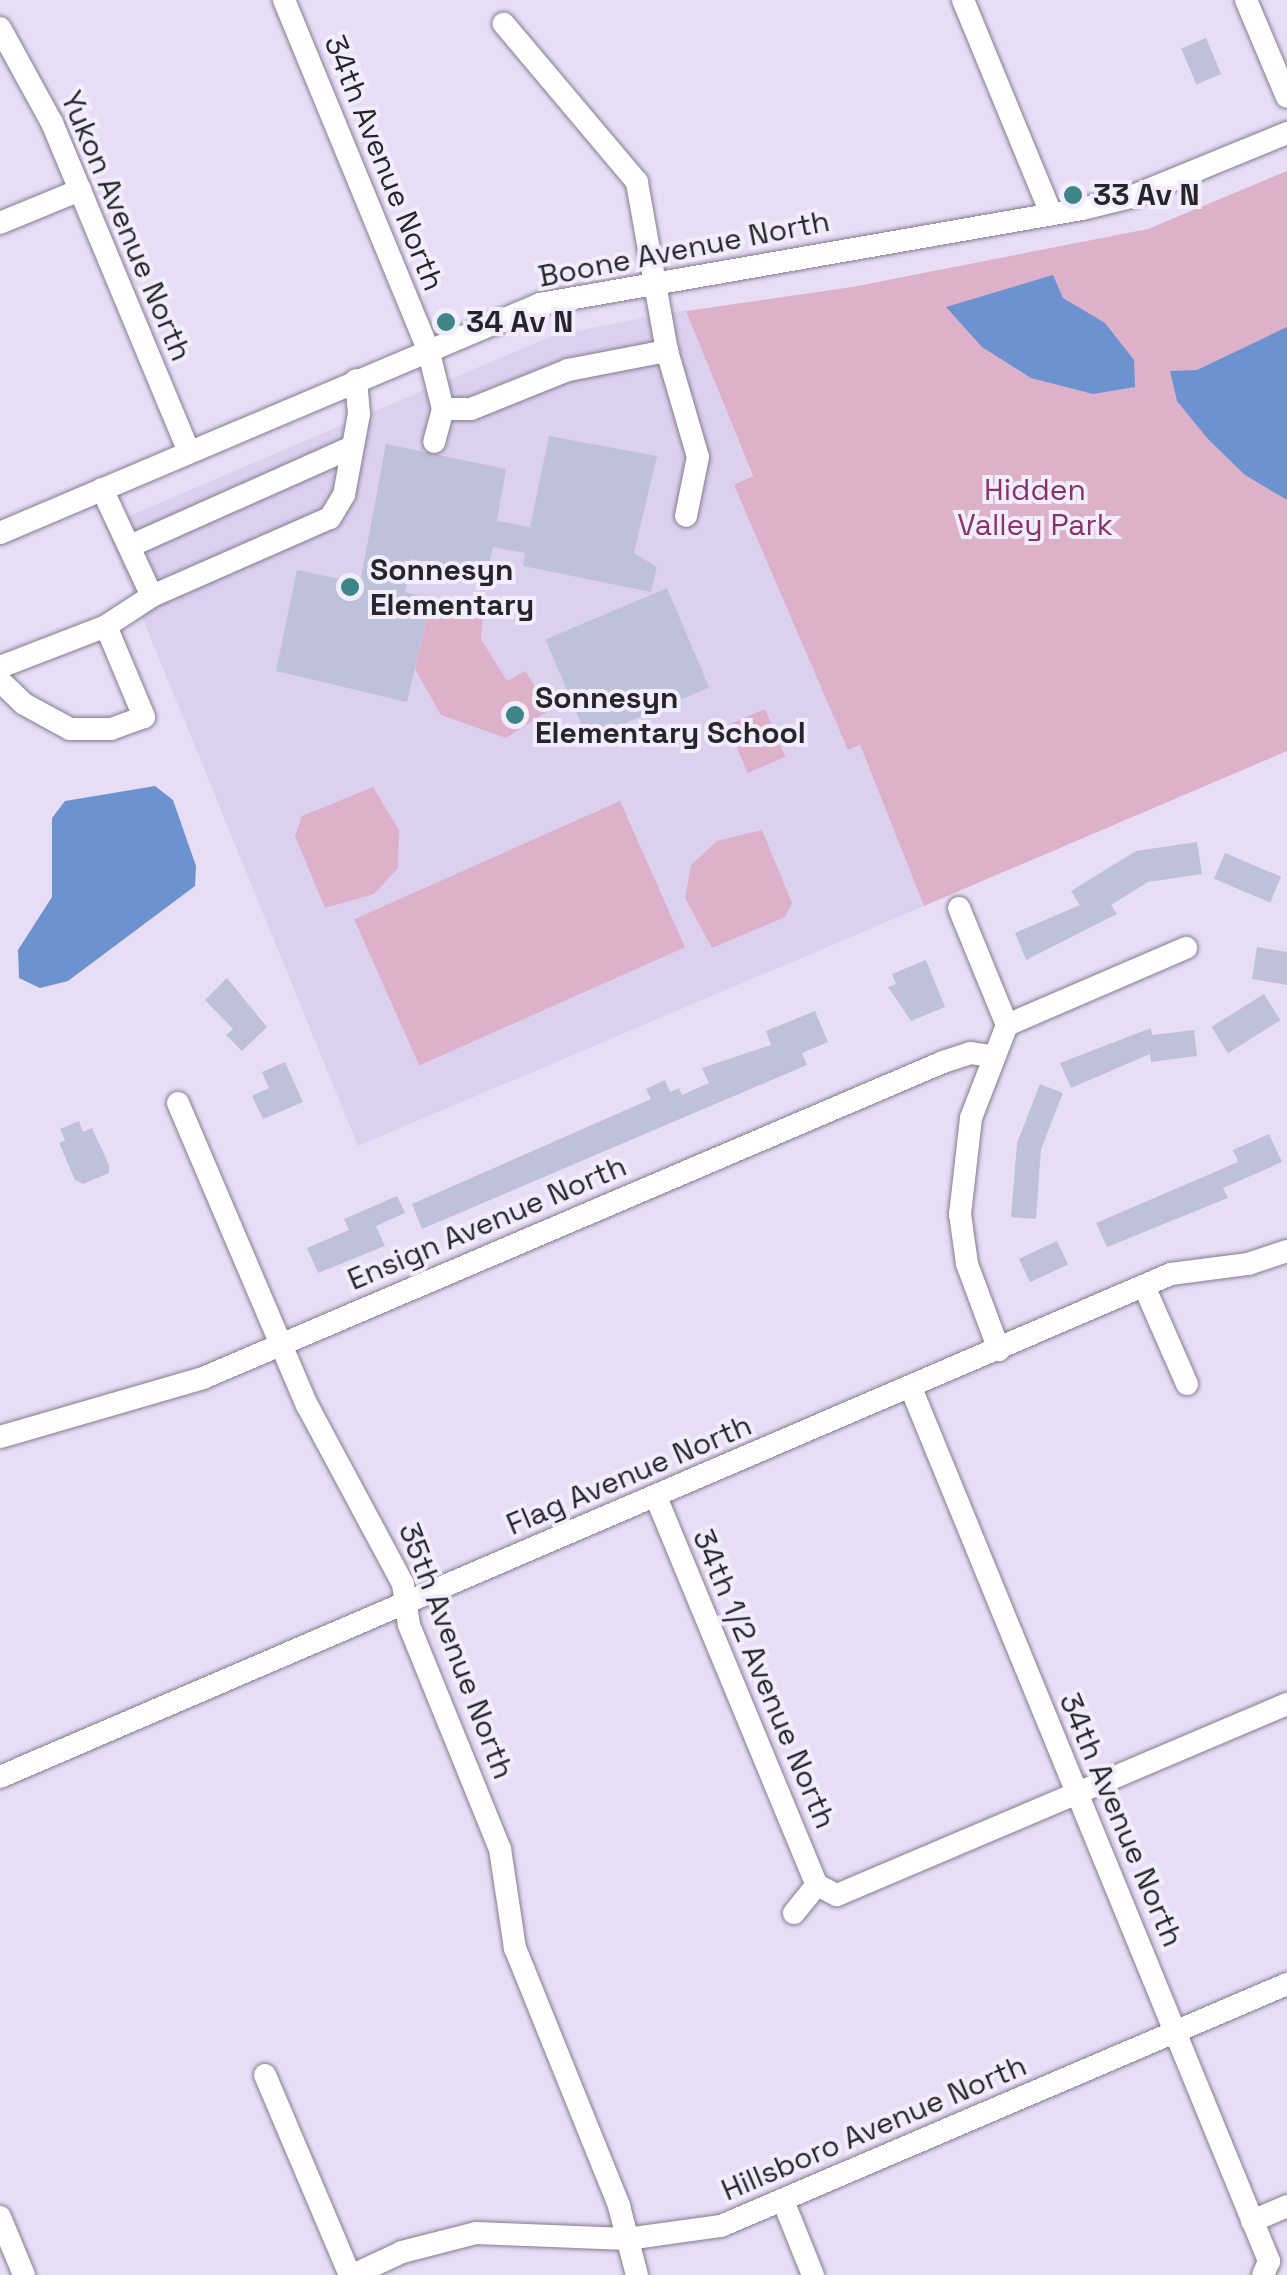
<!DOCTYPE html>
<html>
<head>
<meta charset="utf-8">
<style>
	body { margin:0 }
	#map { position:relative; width:1287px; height:2275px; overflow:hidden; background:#e7def6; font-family:"Space Grotesk",sans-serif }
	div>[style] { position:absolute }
	.built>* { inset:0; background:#dcd0ef }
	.green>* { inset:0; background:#deb1ca; transform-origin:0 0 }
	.water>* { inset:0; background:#6c92d0 }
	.building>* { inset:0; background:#bec1d9; transform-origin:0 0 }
	.roads { filter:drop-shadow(0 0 2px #847b91) drop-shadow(0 0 2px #847b91) }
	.minor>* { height:22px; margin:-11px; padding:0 11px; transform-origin:11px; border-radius:11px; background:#fff }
	.dots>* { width:28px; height:28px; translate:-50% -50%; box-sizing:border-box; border:5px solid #f2edfc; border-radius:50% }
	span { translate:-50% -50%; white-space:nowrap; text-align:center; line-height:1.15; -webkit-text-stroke:8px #f2edfc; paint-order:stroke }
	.street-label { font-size:30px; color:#27242c }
	.poi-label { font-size:30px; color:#27242c; font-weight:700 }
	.left { translate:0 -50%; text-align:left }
	.park-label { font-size:30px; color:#873269 }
</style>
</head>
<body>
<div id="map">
	<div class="built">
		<div style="clip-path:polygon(686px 310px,924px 906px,358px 1146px,105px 526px,554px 335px)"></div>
	</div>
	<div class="green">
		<div style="clip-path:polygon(1287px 171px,1287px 751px,924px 906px,860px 745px,848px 750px,734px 485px,753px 476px,686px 311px,852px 287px,1148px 229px)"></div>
		<div style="clip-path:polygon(431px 599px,483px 611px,481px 639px,507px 681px,525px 671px,550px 710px,506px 738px,441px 715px,415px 669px)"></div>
		<div style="left:765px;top:709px;width:52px;height:41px;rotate:67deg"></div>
		<div style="clip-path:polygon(373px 787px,399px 830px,398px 868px,374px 894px,325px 908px,295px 836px,302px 816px)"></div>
		<div style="left:620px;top:801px;width:160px;height:291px;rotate:66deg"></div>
		<div style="clip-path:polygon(762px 830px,792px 903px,785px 917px,712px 948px,685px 898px,691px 865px,717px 841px)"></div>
	</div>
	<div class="water">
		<div style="clip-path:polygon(1053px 275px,1063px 298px,1105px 323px,1134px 360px,1135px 387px,1093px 394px,1031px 378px,982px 347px,946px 307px)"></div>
		<div style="clip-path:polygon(1287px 327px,1287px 500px,1245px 475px,1208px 439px,1177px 401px,1170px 371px,1197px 370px)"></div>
		<div style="clip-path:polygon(155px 786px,173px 800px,196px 866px,195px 886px,68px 981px,40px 988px,19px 978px,18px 950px,52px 897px,52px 818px,65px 801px)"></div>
	</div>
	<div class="building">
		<div style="left:1206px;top:38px;width:39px;height:27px;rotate:67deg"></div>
		<div style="clip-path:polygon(549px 436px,657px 456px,634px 553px,657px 567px,651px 592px,523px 566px,525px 553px,493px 547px,487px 573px,411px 559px,405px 592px,431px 599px,407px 702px,276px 671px,297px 570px,360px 583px,386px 444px,506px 469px,497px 521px,530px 527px)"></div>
		<div style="left:667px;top:588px;width:108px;height:132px;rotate:67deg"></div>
		<div style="clip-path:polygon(1197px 842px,1202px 874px,1148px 882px,1111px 905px,1117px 914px,1026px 960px,1015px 933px,1080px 905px,1071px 891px,1136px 851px)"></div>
		<div style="left:1225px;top:853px;width:61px;height:28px;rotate:23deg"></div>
		<div style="clip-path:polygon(1257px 947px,1287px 952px,1287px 985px,1252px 979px)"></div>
		<div style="clip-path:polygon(926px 960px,945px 1007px,911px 1021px,888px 987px,896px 984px,892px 974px)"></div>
		<div style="clip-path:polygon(227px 978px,267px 1027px,242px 1051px,226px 1035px,233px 1029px,205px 1000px)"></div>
		<div style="left:1264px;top:994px;width:31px;height:62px;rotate:58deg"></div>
		<div style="clip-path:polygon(815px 1011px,828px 1042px,802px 1053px,807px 1065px,422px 1229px,412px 1204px,651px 1099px,646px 1089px,665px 1080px,670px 1092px,679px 1088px,682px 1095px,709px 1083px,702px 1068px,771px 1045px,766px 1031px)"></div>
		<div style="clip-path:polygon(1151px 1028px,1152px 1035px,1194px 1030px,1197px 1056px,1151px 1062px,1150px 1054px,1071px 1088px,1060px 1063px)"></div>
		<div style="clip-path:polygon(285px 1062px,303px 1102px,263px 1119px,252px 1096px,269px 1088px,262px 1072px)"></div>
		<div style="clip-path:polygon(1040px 1084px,1063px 1093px,1041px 1149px,1036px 1219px,1011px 1217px,1017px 1143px)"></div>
		<div style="clip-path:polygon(79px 1121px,83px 1132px,92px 1128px,109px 1165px,109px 1173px,83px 1184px,75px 1180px,59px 1143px,65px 1140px,60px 1129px)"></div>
		<div style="clip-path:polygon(1269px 1134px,1282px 1162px,1223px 1188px,1228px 1198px,1107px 1247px,1096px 1223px,1238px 1162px,1233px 1150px)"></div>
		<div style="clip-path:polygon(397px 1196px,405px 1213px,376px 1226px,385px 1246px,318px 1273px,307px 1248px,349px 1230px,344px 1219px)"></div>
		<div style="left:1057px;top:1241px;width:26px;height:42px;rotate:65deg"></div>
	</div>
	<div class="roads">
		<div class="minor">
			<div style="left:284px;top:0;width:378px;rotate:67.6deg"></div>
			<div style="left:428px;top:349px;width:62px;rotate:76deg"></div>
			<div style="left:443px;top:409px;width:34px;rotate:105deg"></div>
			<div style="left:963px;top:0;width:230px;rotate:67.6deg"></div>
			<div style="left:1246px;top:0;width:105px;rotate:67.1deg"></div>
			<div style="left:0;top:28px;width:108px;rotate:61.3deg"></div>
			<div style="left:52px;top:123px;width:356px;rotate:67.4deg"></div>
			<div style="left:0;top:223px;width:87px;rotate:-22.4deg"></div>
			<div style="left:667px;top:351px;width:110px;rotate:73.7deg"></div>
			<div style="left:698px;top:457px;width:60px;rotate:101.5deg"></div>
			<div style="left:443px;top:409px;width:28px"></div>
			<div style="left:471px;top:409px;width:105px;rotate:-21.9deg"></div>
			<div style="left:568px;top:370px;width:101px;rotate:-10.9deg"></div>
			<div style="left:667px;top:351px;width:172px;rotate:-100.1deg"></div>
			<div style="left:637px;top:182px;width:207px;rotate:-130.1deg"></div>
			<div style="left:102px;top:489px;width:118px;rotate:65deg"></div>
			<div style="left:152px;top:596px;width:194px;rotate:-23.7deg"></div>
			<div style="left:330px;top:518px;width:27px;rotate:-59deg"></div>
			<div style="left:344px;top:495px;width:82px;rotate:-79.5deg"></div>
			<div style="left:359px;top:414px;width:34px;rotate:-95deg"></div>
			<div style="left:0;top:533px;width:587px;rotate:-22.98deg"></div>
			<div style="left:540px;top:304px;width:550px;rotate:-9.94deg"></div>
			<div style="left:1082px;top:209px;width:50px;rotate:-13.8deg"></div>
			<div style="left:1131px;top:197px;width:169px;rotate:-22.3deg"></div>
			<div style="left:130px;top:546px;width:243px;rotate:-24deg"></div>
			<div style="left:106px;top:626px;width:55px;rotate:-33.1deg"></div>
			<div style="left:0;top:667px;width:114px;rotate:-21.1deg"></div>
			<div style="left:106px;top:626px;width:99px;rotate:67.3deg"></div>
			<div style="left:144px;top:717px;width:35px;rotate:160deg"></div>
			<div style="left:111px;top:729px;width:41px;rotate:180deg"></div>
			<div style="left:70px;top:729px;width:52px;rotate:-151.5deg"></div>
			<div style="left:24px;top:704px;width:33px;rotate:-136deg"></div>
			<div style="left:959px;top:908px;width:126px;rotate:67.7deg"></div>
			<div style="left:1007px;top:1025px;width:100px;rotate:111.2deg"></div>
			<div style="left:971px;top:1118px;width:97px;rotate:96.5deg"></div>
			<div style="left:960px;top:1214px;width:50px;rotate:82deg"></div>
			<div style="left:967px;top:1264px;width:92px;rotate:69.6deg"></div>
			<div style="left:1007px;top:1025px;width:195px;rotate:-23.3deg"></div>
			<div style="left:178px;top:1103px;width:328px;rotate:66.9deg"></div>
			<div style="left:307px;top:1405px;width:203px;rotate:61.8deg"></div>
			<div style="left:403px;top:1584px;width:41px;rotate:81.7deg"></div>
			<div style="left:409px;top:1625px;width:242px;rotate:67.9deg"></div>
			<div style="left:500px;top:1849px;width:100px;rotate:81.4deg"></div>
			<div style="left:515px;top:1948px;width:278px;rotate:68deg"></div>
			<div style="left:619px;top:2206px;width:71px;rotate:75.4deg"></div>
			<div style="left:1144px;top:1286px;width:107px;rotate:66.3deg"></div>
			<div style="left:911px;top:1388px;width:944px;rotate:67.7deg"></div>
			<div style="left:1269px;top:2261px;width:15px;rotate:113deg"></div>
			<div style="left:0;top:1437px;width:211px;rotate:-16.2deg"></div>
			<div style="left:203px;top:1378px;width:805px;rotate:-23.12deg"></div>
			<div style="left:943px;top:1062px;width:29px;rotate:-18deg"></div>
			<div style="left:971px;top:1053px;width:20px;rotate:9deg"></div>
			<div style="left:656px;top:1497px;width:420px;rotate:67.5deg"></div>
			<div style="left:0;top:1777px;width:1274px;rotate:-23.25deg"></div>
			<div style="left:1171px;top:1274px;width:78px;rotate:-7.4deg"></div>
			<div style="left:1248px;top:1264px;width:41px;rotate:-18.4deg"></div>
			<div style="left:817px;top:1885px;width:22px;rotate:27deg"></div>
			<div style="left:837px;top:1895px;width:489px;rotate:-23deg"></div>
			<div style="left:794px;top:1913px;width:36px;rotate:-51deg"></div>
			<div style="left:265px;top:2075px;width:217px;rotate:67deg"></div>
			<div style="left:784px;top:2203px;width:78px;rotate:68.1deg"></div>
			<div style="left:0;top:2217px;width:63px;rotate:67.5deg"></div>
			<div style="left:1252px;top:2221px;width:38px;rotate:-23deg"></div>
			<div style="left:353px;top:2275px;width:54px;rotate:-25.1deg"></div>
			<div style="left:402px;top:2252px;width:76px;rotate:-14.4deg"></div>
			<div style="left:476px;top:2233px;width:151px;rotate:2.3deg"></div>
			<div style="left:627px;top:2239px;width:95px;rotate:-7.9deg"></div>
			<div style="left:721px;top:2226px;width:616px;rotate:-23.15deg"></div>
		</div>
	</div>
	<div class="dots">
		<div style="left:1073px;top:195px;background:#3d8587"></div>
		<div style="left:446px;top:322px;background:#3d8587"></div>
		<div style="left:350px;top:587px;background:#3d8587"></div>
		<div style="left:515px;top:715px;background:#3d8587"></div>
	</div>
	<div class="street-label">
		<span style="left:384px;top:163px;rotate:68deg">34th Avenue North</span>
		<span style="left:126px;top:226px;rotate:67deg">Yukon Avenue North</span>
		<span style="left:684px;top:249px;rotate:-11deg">Boone Avenue North</span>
		<span style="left:487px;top:1223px;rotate:-23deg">Ensign Avenue North</span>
		<span style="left:629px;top:1475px;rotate:-23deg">Flag Avenue North</span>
		<span style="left:456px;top:1651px;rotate:69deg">35th Avenue North</span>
		<span style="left:764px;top:1679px;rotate:67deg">34th 1/2 Avenue North</span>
		<span style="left:1121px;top:1820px;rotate:67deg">34th Avenue North</span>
		<span style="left:874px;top:2128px;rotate:-23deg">Hillsboro Avenue North</span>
	</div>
	<div class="poi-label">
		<span class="left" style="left:1093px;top:195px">33 Av N</span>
		<span class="left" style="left:466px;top:322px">34 Av N</span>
		<span class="left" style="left:370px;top:587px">Sonnesyn<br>Elementary</span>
		<span class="left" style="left:535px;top:715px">Sonnesyn<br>Elementary School</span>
	</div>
	<div class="park-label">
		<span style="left:1035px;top:507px">Hidden<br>Valley Park</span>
	</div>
</div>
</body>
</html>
